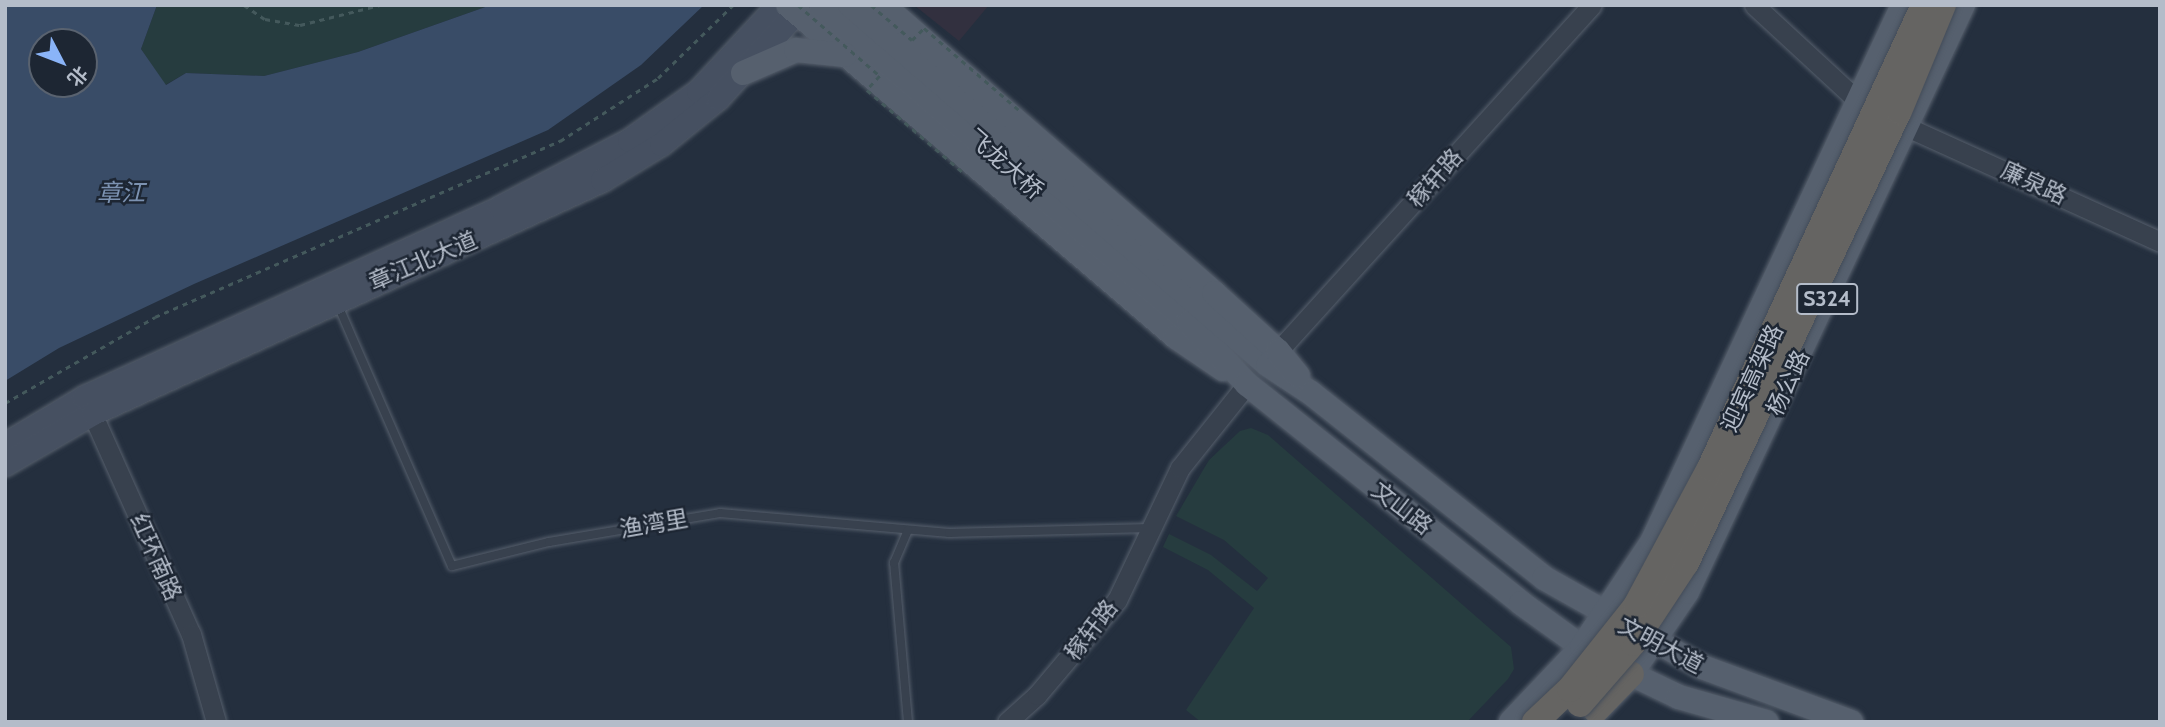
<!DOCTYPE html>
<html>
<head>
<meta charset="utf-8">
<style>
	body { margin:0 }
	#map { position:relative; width:2165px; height:727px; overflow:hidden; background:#242f3e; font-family:Cabin,"Noto Sans SC",sans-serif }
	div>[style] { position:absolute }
	.medical>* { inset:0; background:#32303f }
	.green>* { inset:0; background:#263c3f }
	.water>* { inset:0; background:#394c67 }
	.path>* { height:2.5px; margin-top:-1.25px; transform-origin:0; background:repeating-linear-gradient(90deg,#44595c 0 5px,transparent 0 10px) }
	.roads { filter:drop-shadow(0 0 2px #565f6c) drop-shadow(0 0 2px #565f6c) }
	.service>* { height:8px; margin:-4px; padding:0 4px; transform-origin:4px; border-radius:4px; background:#38414e }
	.tertiary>* { height:19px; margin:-9.5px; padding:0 9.5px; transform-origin:9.5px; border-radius:9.5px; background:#38414e }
	.secondary>* { height:23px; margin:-11.5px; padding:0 11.5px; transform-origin:11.5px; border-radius:11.5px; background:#465061 }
	.primary>* { height:24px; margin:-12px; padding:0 12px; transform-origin:12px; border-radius:12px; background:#56606e }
	.trunk>* { height:26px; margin:-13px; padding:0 13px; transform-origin:13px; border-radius:13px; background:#656462 }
	.path-bridge>* { height:2.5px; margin-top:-1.25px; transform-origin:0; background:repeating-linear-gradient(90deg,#44595c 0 5px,transparent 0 10px) }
	.bridges { filter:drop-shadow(0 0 2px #434c59) drop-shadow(0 0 2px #434c59) }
	.trunk-bridge>* { height:26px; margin:-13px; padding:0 13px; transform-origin:13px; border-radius:13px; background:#656462 }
	span { translate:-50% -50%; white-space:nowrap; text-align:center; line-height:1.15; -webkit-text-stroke:5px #1d2633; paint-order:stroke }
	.shield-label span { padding:2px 5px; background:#1d2633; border:2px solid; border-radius:5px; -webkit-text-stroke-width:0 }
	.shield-label { font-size:21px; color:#b4bcc9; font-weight:700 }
	.street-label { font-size:23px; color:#b4bcc9 }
	.water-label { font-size:24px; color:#7c92b1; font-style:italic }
	.frame { position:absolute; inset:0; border:7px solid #b4bcc9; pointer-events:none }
	.north { position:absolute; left:28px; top:28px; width:70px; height:70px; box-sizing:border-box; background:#1d2633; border:2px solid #59626f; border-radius:50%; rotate:132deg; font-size:19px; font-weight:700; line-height:28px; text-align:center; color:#b4bcc9 }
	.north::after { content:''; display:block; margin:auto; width:24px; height:32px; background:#8ab4f8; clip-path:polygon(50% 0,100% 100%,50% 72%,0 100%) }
</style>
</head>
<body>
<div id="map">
	<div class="medical">
		<div style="clip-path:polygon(914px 5px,989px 5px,959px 41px)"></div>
	</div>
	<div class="green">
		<div style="clip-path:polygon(157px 5px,491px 5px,358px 52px,264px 76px,186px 73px,165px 85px,141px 49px)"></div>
		<div style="clip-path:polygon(1251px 428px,1268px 435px,1511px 647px,1514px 669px,1508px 679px,1467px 722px,1201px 722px,1186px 710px,1254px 608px,1208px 570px,1163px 547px,1169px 534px,1211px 555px,1257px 591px,1268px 578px,1224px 540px,1176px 516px,1209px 460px,1240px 431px)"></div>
	</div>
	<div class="water">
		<div style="clip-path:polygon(evenodd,5px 5px,157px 5px,141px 49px,166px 85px,186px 73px,264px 76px,358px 52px,491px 5px,704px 5px,641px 65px,548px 130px,194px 284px,59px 348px,5px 381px,5px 5px,42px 42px,84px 42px,84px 84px,42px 84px,42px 42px)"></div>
	</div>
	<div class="path">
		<div style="left:244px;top:5px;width:25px;rotate:34deg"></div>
		<div style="left:265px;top:19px;width:36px;rotate:10deg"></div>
		<div style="left:300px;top:25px;width:82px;rotate:-14deg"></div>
		<div style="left:5px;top:403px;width:173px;rotate:-29.8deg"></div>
		<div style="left:155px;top:317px;width:442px;rotate:-23.5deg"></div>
		<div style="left:560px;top:141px;width:117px;rotate:-32.7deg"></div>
		<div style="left:658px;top:78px;width:105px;rotate:-44.2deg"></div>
	</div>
	<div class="roads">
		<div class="service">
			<div style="left:337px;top:303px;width:287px;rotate:66.4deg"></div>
			<div style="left:452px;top:566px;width:100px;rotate:-13.9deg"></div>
			<div style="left:549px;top:542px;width:173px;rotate:-9.6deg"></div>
			<div style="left:720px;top:513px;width:230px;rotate:5deg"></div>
			<div style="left:949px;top:533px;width:202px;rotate:-1.4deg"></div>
			<div style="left:908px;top:722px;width:160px;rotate:-95deg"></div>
			<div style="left:894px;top:563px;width:36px;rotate:-67deg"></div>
		</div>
		<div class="tertiary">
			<div style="left:1754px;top:5px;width:142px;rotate:42.7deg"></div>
			<div style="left:1907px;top:127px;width:278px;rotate:24.4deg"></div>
			<div style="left:1278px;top:351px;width:467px;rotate:-47.8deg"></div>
			<div style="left:87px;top:402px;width:254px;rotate:65.9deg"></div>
			<div style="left:191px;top:634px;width:91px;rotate:74.1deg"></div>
			<div style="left:1007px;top:722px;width:40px;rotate:-42deg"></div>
			<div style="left:1037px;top:695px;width:124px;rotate:-49.9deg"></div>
			<div style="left:1117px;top:600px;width:146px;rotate:-64.5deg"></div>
			<div style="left:1180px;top:468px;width:107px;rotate:-51.4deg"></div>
		</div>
		<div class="secondary">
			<div style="left:5px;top:444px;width:92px;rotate:-30.7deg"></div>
			<div style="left:84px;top:397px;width:457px;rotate:-24.5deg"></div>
			<div style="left:500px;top:207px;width:145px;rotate:-27.4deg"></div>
			<div style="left:629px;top:140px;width:85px;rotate:-35.4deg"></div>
			<div style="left:698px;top:91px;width:117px;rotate:-47.1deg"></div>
			<div style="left:5px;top:464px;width:102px;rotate:-30.1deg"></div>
			<div style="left:93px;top:413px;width:560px;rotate:-24.6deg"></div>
			<div style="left:602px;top:180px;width:69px;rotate:-31.4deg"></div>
			<div style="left:661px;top:144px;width:73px;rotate:-38.9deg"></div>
			<div style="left:718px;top:98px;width:126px;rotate:-47.6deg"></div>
		</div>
		<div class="primary">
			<div style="left:788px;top:5px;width:511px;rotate:40.55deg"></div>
			<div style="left:1176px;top:337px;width:57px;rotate:34.2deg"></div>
			<div style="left:821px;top:5px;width:486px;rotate:40.7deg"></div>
			<div style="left:1189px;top:322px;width:85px;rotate:46.9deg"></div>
			<div style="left:1247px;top:384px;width:351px;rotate:38.6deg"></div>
			<div style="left:1521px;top:603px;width:75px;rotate:35.8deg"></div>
			<div style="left:1582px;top:647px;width:56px;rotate:28.9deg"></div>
			<div style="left:1631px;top:674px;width:53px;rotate:25.6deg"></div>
			<div style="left:1679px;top:697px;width:91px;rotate:16deg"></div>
			<div style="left:850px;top:5px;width:552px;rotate:40.74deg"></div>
			<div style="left:1268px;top:365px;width:51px;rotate:33.1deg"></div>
			<div style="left:1311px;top:393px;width:298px;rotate:38.4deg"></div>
			<div style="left:1544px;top:578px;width:181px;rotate:29.4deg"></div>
			<div style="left:1702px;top:667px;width:159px;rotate:20.3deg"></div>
			<div style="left:883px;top:5px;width:439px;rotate:41deg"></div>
			<div style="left:1214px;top:293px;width:86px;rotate:42.2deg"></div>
			<div style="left:1278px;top:351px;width:32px;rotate:51deg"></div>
			<div style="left:743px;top:73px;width:58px;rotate:-23.5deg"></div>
			<div style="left:796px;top:50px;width:49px;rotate:5.8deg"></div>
			<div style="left:1631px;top:674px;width:99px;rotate:-55.7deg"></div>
			<div style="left:1687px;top:592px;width:649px;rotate:-64.82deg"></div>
			<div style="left:1511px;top:722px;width:103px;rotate:-46.6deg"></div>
			<div style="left:1582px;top:647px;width:126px;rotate:-56.3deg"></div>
			<div style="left:1652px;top:542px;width:593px;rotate:-64.95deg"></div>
		</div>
		<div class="trunk">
			<div style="left:1596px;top:710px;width:50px;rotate:-45.8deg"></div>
		</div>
	</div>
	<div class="path-bridge">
		<div style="left:798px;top:5px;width:108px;rotate:40.9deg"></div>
		<div style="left:880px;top:76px;width:19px;rotate:133deg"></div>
		<div style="left:867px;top:90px;width:130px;rotate:40.6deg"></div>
		<div style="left:871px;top:5px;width:54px;rotate:40.5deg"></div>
		<div style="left:912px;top:40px;width:17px;rotate:-45deg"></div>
		<div style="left:924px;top:28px;width:125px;rotate:40.8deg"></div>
	</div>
	<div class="bridges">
		<div class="trunk-bridge">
			<div style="left:1580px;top:704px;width:81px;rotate:-49deg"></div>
			<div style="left:1633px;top:643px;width:96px;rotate:-56.5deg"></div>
			<div style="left:1686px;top:563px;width:500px;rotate:-64.8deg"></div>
			<div style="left:1899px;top:111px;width:115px;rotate:-67.5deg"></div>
			<div style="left:1535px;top:722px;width:48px;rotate:-43.3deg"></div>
			<div style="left:1570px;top:689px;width:106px;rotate:-51.5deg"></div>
			<div style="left:1636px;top:606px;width:157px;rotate:-61.8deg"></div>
			<div style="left:1710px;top:468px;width:510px;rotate:-65.19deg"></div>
		</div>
	</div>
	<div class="shield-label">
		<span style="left:1827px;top:299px">S324</span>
	</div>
	<div class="street-label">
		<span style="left:1005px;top:164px;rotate:41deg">飞龙大桥</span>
		<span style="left:1435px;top:178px;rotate:-48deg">稼轩路</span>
		<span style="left:2034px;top:183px;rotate:25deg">廉泉路</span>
		<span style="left:423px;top:261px;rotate:-23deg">章江北大道</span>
		<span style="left:1752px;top:378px;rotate:-65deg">迎宾高架路</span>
		<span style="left:1788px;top:383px;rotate:-65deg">杨公路</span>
		<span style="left:1402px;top:508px;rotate:38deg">文山路</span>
		<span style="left:654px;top:524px;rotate:-10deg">渔湾里</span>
		<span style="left:156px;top:557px;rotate:66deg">红环南路</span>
		<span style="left:1091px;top:630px;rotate:-52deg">稼轩路</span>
		<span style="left:1661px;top:645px;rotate:28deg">文明大道</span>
	</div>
	<div class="water-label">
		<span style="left:121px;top:193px">章江</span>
	</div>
	<div class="frame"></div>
	<div class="north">北</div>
</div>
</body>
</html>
